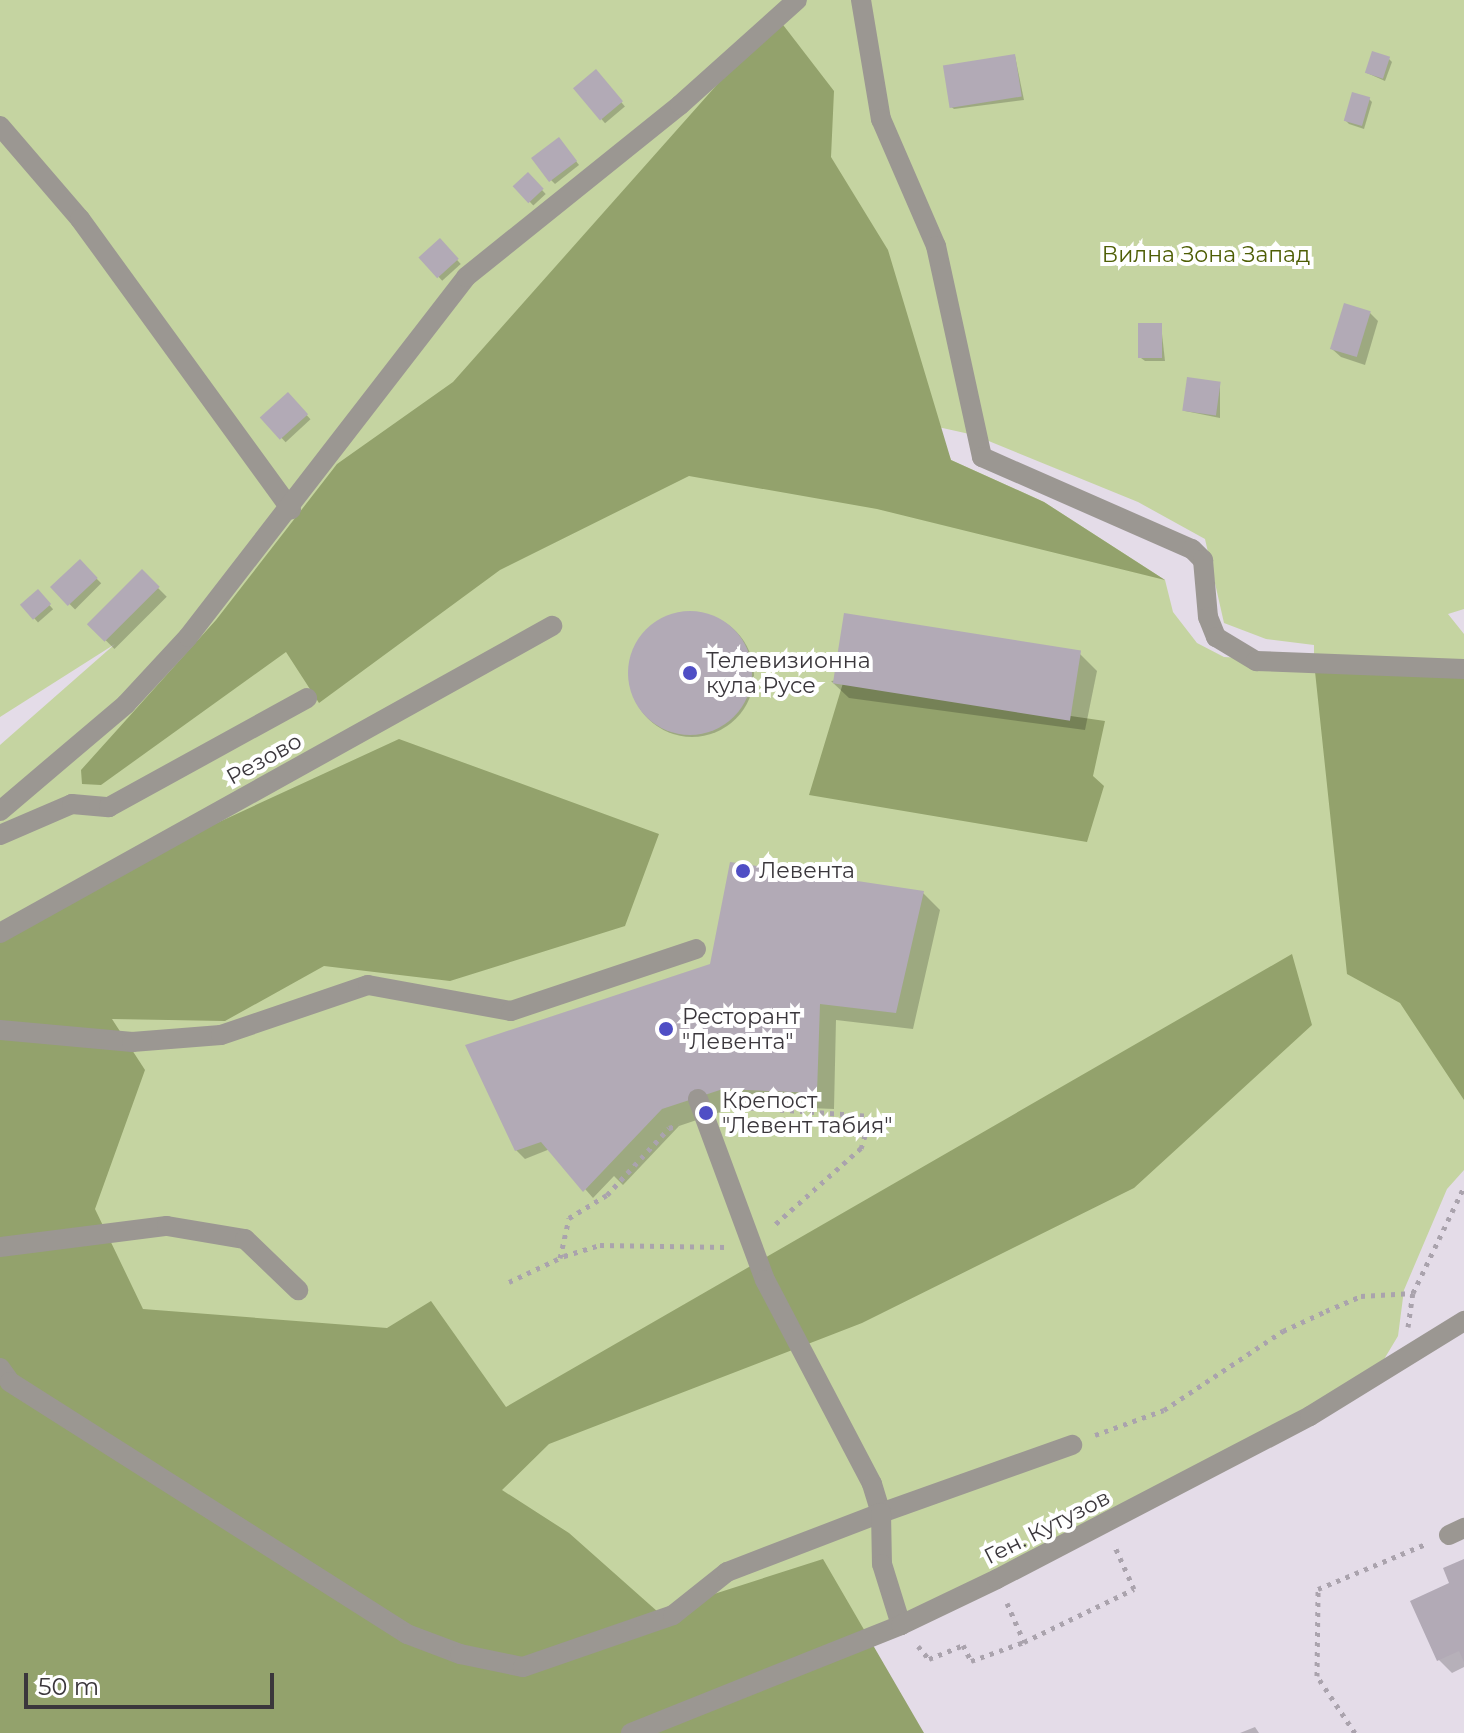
<!DOCTYPE html>
<html>
<head>
<meta charset="utf-8">
<style>
	body { margin:0 }
	#map { position:relative; width:1464px; height:1733px; overflow:hidden; background:#e4dce8; font-family:Montserrat,sans-serif }
	div>[style] { position:absolute }
	.green>* { inset:0; background:#c5d4a1 }
	.forest>* { inset:0; background:#93a26c }
	.shadow>* { inset:0; background:#0003; transform-origin:0 0 }
	.round { border-radius:50% }
	.building>* { inset:0; background:#b2aab6; transform-origin:0 0 }
	.path>* { height:5px; margin-top:-2.5px; transform-origin:0; background:repeating-linear-gradient(90deg,#aaa3ad 0 4px,transparent 0 10px) }
	.minor>* { height:20px; margin:-10px; padding:0 10px; transform-origin:10px; border-radius:10px; background:#9b9792 }
	.dots>* { width:22px; height:22px; translate:-50% -50%; box-sizing:border-box; border:4px solid #fff; border-radius:50% }
	span { translate:-50% -50%; white-space:nowrap; text-align:center; line-height:1.15; -webkit-text-stroke:8px #fff; paint-order:stroke }
	.park-label { font-size:22px; color:#4e5e05 }
	.poi-label { font-size:22px; color:#3b373c }
	.left { translate:0 -50%; text-align:left }
	.street-label { font-size:22px; color:#3b373c }
	.scale { position:absolute; left:24px; top:1673px; width:250px; height:36px; box-sizing:border-box; border:4px solid #3b373c; border-top:0; padding-left:10px; font-size:24px; line-height:28px; white-space:nowrap; color:#3b373c; -webkit-text-stroke:6px #fff; paint-order:stroke }
</style>
</head>
<body>
<div id="map">
	<div class="green">
		<div style="clip-path:polygon(evenodd,0 0,1464px 0,1464px 609px,1448px 614px,1464px 634px,1464px 1170px,1447px 1189px,1404px 1290px,1398px 1336px,1371px 1381px,901px 1625px,0 1733px,0 745px,115px 644px,0 717px,0 0,938px 427px,974px 435px,1138px 502px,1205px 539px,1224px 623px,1266px 639px,1314px 645px,1314px 662px,1224px 657px,1197px 643px,1173px 612px,1165px 580px,1044px 502px,951px 460px,938px 427px)"></div>
	</div>
	<div class="forest">
		<div style="clip-path:polygon(777px 17px,834px 91px,831px 157px,888px 250px,951px 460px,1044px 502px,1165px 580px,877px 509px,689px 476px,500px 570px,319px 703px,286px 652px,101px 785px,82px 784px,81px 770px,216px 620px,337px 464px,453px 382px)"></div>
		<div style="clip-path:polygon(1314px 662px,1464px 670px,1464px 1100px,1400px 1003px,1347px 974px)"></div>
		<div style="clip-path:polygon(843px 683px,1105px 721px,1093px 776px,1104px 786px,1087px 842px,809px 795px)"></div>
		<div style="clip-path:polygon(399px 739px,659px 834px,625px 926px,450px 981px,324px 966px,225px 1021px,112px 1019px,145px 1070px,95px 1209px,143px 1309px,387px 1328px,431px 1301px,506px 1407px,1292px 954px,1312px 1025px,1134px 1188px,862px 1323px,549px 1444px,502px 1490px,569px 1533px,658px 1612px,823px 1559px,924px 1733px,0 1733px,0 923px)"></div>
	</div>
	<div class="shadow">
		<div style="clip-path:polygon(1015px 56px,1024px 100px,954px 109px,950px 106px)"></div>
		<div style="clip-path:polygon(1389px 59px,1392px 62px,1385px 81px,1367px 73px)"></div>
		<div style="left:596px;top:72px;width:45px;height:26px;rotate:50deg"></div>
		<div style="clip-path:polygon(1369px 99px,1372px 102px,1364px 129px,1349px 124px,1345px 120px)"></div>
		<div style="clip-path:polygon(562px 143px,579px 165px,555px 184px,551px 180px)"></div>
		<div style="left:528px;top:175px;width:26px;height:17px;rotate:47deg"></div>
		<div style="left:440px;top:241px;width:31px;height:25px;rotate:48deg"></div>
		<div style="clip-path:polygon(1370px 313px,1378px 321px,1365px 365px,1341px 357px,1332px 349px)"></div>
		<div style="clip-path:polygon(1161px 325px,1165px 361px,1145px 361px,1141px 358px)"></div>
		<div style="clip-path:polygon(1220px 384px,1220px 418px,1185px 411px)"></div>
		<div style="left:288px;top:395px;width:33px;height:34px;rotate:47deg"></div>
		<div style="left:80px;top:562px;width:30px;height:37px;rotate:45deg"></div>
		<div style="left:142px;top:572px;width:35px;height:74px;rotate:45deg"></div>
		<div style="left:38px;top:592px;width:23px;height:20px;rotate:49deg"></div>
		<div class="round" style="left:630px;top:613px;width:124px;height:124px"></div>
		<div style="clip-path:polygon(1080px 654px,1097px 671px,1085px 730px,849px 698px,831px 681px)"></div>
		<div style="clip-path:polygon(923px 893px,940px 910px,913px 1029px,836px 1020px,834px 1109px,741px 1105px,679px 1126px,623px 1185px,614px 1176px,593px 1198px,550px 1149px,525px 1159px,516px 1150px)"></div>
		<div style="clip-path:polygon(1464px 1561px,1464px 1667px,1452px 1673px,1439px 1660px,1452px 1584px)"></div>
		<div style="clip-path:polygon(1255px 1727px,1259px 1733px,1240px 1733px)"></div>
	</div>
	<div class="building">
		<div style="left:1372px;top:51px;width:19px;height:23px;rotate:18deg"></div>
		<div style="left:1015px;top:54px;width:43px;height:73px;rotate:81deg"></div>
		<div style="left:596px;top:69px;width:42px;height:30px;rotate:50deg"></div>
		<div style="left:1352px;top:92px;width:19px;height:30px;rotate:16deg"></div>
		<div style="left:559px;top:137px;width:30px;height:35px;rotate:53deg"></div>
		<div style="left:528px;top:172px;width:23px;height:21px;rotate:47deg"></div>
		<div style="left:440px;top:238px;width:28px;height:29px;rotate:48deg"></div>
		<div style="left:1344px;top:303px;width:28px;height:48px;rotate:17deg"></div>
		<div style="left:1138px;top:323px;width:24px;height:35px"></div>
		<div style="left:1187px;top:377px;width:34px;height:34px;rotate:8deg"></div>
		<div style="left:288px;top:392px;width:30px;height:38px;rotate:48deg"></div>
		<div style="left:80px;top:559px;width:26px;height:41px;rotate:47deg"></div>
		<div style="left:142px;top:569px;width:25px;height:78px;rotate:45deg"></div>
		<div style="left:38px;top:589px;width:20px;height:24px;rotate:49deg"></div>
		<div class="round" style="left:628px;top:611px;width:124px;height:124px"></div>
		<div style="left:844px;top:613px;width:240px;height:71px;rotate:9deg"></div>
		<div style="clip-path:polygon(730px 862px,924px 891px,896px 1013px,820px 1004px,817px 1093px,723px 1089px,662px 1109px,583px 1192px,541px 1142px,515px 1151px,465px 1045px,710px 964px)"></div>
		<div style="clip-path:polygon(1464px 1559px,1464px 1662px,1459px 1651px,1437px 1661px,1410px 1601px,1449px 1583px,1443px 1568px)"></div>
	</div>
	<div class="path">
		<div style="left:730px;top:1106px;width:141px;rotate:4.1deg"></div>
		<div style="left:871px;top:1116px;width:34px;rotate:107deg"></div>
		<div style="left:861px;top:1148px;width:119px;rotate:138.4deg"></div>
		<div style="left:560px;top:1258px;width:41px;rotate:-77.3deg"></div>
		<div style="left:569px;top:1218px;width:44px;rotate:-31.2deg"></div>
		<div style="left:607px;top:1195px;width:91px;rotate:-47.2deg"></div>
		<div style="left:669px;top:1128px;width:10px;rotate:-17deg"></div>
		<div style="left:509px;top:1282px;width:61px;rotate:-25.3deg"></div>
		<div style="left:564px;top:1256px;width:38px;rotate:-17deg"></div>
		<div style="left:600px;top:1245px;width:127px;rotate:0.9deg"></div>
		<div style="left:1408px;top:1327px;width:34px;rotate:-82deg"></div>
		<div style="left:1413px;top:1293px;width:118px;rotate:-64.3deg"></div>
		<div style="left:1095px;top:1435px;width:73px;rotate:-19.9deg"></div>
		<div style="left:1164px;top:1410px;width:143px;rotate:-33.6deg"></div>
		<div style="left:1283px;top:1331px;width:47px;rotate:-24.9deg"></div>
		<div style="left:1326px;top:1311px;width:38px;rotate:-23deg"></div>
		<div style="left:1361px;top:1296px;width:52px;rotate:-3.3deg"></div>
		<div style="left:1007px;top:1603px;width:43px;rotate:66.4deg"></div>
		<div style="left:1024px;top:1642px;width:122px;rotate:-25.7deg"></div>
		<div style="left:1134px;top:1589px;width:46px;rotate:-114.3deg"></div>
		<div style="left:918px;top:1646px;width:17px;rotate:50deg"></div>
		<div style="left:929px;top:1659px;width:37px;rotate:-22deg"></div>
		<div style="left:963px;top:1645px;width:18px;rotate:63deg"></div>
		<div style="left:971px;top:1661px;width:56px;rotate:-19.7deg"></div>
		<div style="left:1355px;top:1733px;width:69px;rotate:-123.7deg"></div>
		<div style="left:1317px;top:1676px;width:87px;rotate:-89.3deg"></div>
		<div style="left:1318px;top:1589px;width:119px;rotate:-22.7deg"></div>
	</div>
	<div class="minor">
		<div style="left:861px;top:0;width:121px;rotate:80.5deg"></div>
		<div style="left:881px;top:119px;width:138px;rotate:66.6deg"></div>
		<div style="left:936px;top:246px;width:216px;rotate:77.7deg"></div>
		<div style="left:982px;top:457px;width:229px;rotate:23.7deg"></div>
		<div style="left:1192px;top:549px;width:16px;rotate:45deg"></div>
		<div style="left:1203px;top:560px;width:57px;rotate:85deg"></div>
		<div style="left:1208px;top:617px;width:22px;rotate:68deg"></div>
		<div style="left:1216px;top:637px;width:47px;rotate:31deg"></div>
		<div style="left:1256px;top:661px;width:208px;rotate:2.2deg"></div>
		<div style="left:0;top:126px;width:123px;rotate:49.3deg"></div>
		<div style="left:80px;top:219px;width:359px;rotate:54deg"></div>
		<div style="left:0;top:811px;width:165px;rotate:-40.3deg"></div>
		<div style="left:126px;top:704px;width:91px;rotate:-47.2deg"></div>
		<div style="left:188px;top:637px;width:455px;rotate:-52.3deg"></div>
		<div style="left:466px;top:277px;width:275px;rotate:-38.8deg"></div>
		<div style="left:680px;top:105px;width:157px;rotate:-41.9deg"></div>
		<div style="left:0;top:835px;width:78px;rotate:-23.3deg"></div>
		<div style="left:72px;top:804px;width:37px;rotate:5deg"></div>
		<div style="left:109px;top:807px;width:226px;rotate:-28.8deg"></div>
		<div style="left:0;top:933px;width:632px;rotate:-29.08deg"></div>
		<div style="left:0;top:1030px;width:133px;rotate:5.2deg"></div>
		<div style="left:132px;top:1042px;width:89px;rotate:-4.5deg"></div>
		<div style="left:221px;top:1035px;width:155px;rotate:-18.8deg"></div>
		<div style="left:368px;top:985px;width:145px;rotate:10.3deg"></div>
		<div style="left:511px;top:1011px;width:195px;rotate:-18.5deg"></div>
		<div style="left:698px;top:1099px;width:193px;rotate:69.7deg"></div>
		<div style="left:765px;top:1280px;width:230px;rotate:62.3deg"></div>
		<div style="left:872px;top:1484px;width:30px;rotate:73deg"></div>
		<div style="left:881px;top:1513px;width:203px;rotate:-19.6deg"></div>
		<div style="left:0;top:1247px;width:168px;rotate:-7.2deg"></div>
		<div style="left:167px;top:1226px;width:79px;rotate:9.5deg"></div>
		<div style="left:245px;top:1239px;width:74px;rotate:43.9deg"></div>
		<div style="left:0;top:1368px;width:17px;rotate:54deg"></div>
		<div style="left:10px;top:1382px;width:470px;rotate:32.4deg"></div>
		<div style="left:407px;top:1634px;width:57px;rotate:20.7deg"></div>
		<div style="left:460px;top:1654px;width:64px;rotate:11.7deg"></div>
		<div style="left:523px;top:1667px;width:159px;rotate:-19.1deg"></div>
		<div style="left:673px;top:1615px;width:69px;rotate:-38.5deg"></div>
		<div style="left:727px;top:1572px;width:165px;rotate:-21deg"></div>
		<div style="left:881px;top:1513px;width:51px;rotate:88.9deg"></div>
		<div style="left:882px;top:1564px;width:64px;rotate:72.7deg"></div>
		<div style="left:1449px;top:1535px;width:17px;rotate:-25deg"></div>
		<div style="left:631px;top:1733px;width:291px;rotate:-21.8deg"></div>
		<div style="left:901px;top:1625px;width:106px;rotate:-25.6deg"></div>
		<div style="left:997px;top:1579px;width:353px;rotate:-27.5deg"></div>
		<div style="left:1310px;top:1416px;width:181px;rotate:-31.7deg"></div>
	</div>
	<div class="dots">
		<div style="left:690px;top:673px;background:#4f4ec5"></div>
		<div style="left:743px;top:871px;background:#4f4ec5"></div>
		<div style="left:666px;top:1029px;background:#4f4ec5"></div>
		<div style="left:706px;top:1113px;background:#4f4ec5"></div>
	</div>
	<div class="park-label">
		<span style="left:1206px;top:255px">Вилна Зона Запад</span>
	</div>
	<div class="poi-label">
		<span class="left" style="left:706px;top:673px">Телевизионна<br>кула Русе</span>
		<span class="left" style="left:759px;top:871px">Левента</span>
		<span class="left" style="left:682px;top:1029px">Ресторант<br>"Левента"</span>
		<span class="left" style="left:722px;top:1113px">Крепост<br>"Левент табия"</span>
	</div>
	<div class="street-label">
		<span style="left:264px;top:759px;rotate:-29deg">Резово</span>
		<span style="left:1047px;top:1527px;rotate:-27deg">Ген. Кутузов</span>
	</div>
	<div class="scale">50 m</div>
</div>
</body>
</html>
